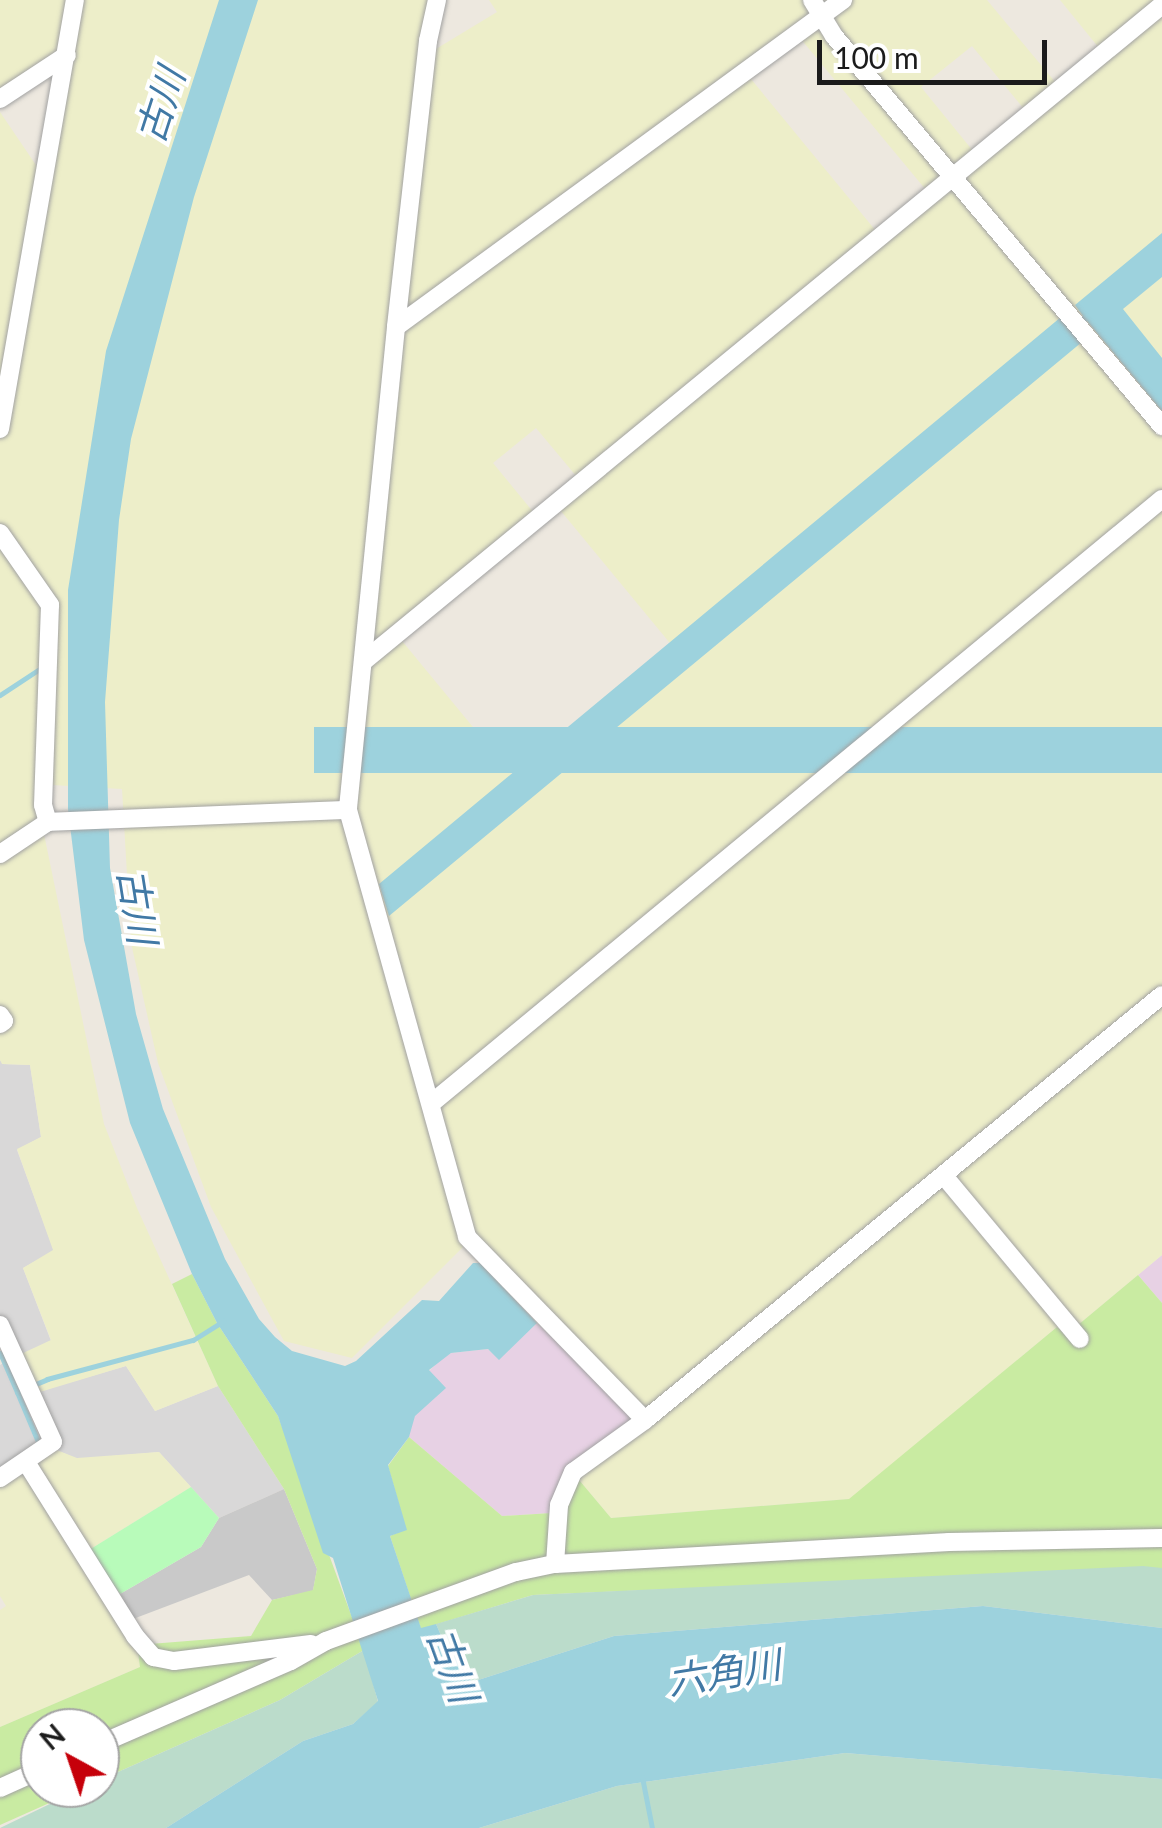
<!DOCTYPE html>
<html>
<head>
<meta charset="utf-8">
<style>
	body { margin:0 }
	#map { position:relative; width:1162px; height:1828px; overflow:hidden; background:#ede8df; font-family:Lato,"Noto Sans JP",sans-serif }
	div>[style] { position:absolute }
	.residential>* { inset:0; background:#d9d8d8 }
	.industrial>* { inset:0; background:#e7d1e4 }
	.religious>* { inset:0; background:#c9c9c9 }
	.farmland>* { inset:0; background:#edeec9 }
	.grass>* { inset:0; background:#c9eba2 }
	.wetland>* { inset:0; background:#bbdccb }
	.park>* { inset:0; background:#b8fbba }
	.water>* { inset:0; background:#9dd2dd; transform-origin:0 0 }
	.stream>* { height:5px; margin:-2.5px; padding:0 2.5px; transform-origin:2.5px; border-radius:2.5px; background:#9dd2dd }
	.roads { filter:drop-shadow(0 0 2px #a2a2a2) drop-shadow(0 0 2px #a2a2a2) }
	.minor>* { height:18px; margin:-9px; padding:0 9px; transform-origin:9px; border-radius:9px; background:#fff }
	span { translate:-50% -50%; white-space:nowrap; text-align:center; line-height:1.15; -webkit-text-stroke:8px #fff; paint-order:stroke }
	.water-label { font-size:38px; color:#4179a5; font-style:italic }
	.north { position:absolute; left:20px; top:1708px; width:100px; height:100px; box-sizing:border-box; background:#fff; border:2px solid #a4a4a4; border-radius:50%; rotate:320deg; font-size:28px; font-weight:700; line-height:40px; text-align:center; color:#1b1b1b }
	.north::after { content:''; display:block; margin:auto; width:35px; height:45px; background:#c6000a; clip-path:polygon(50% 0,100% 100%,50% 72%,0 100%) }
	.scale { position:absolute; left:817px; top:40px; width:230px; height:45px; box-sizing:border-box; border:5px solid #1b1b1b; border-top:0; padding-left:12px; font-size:30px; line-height:35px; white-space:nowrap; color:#1b1b1b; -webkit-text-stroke:8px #fff; paint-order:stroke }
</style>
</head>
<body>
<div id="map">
	<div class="residential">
		<div style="clip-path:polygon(0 1060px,3px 1064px,30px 1065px,41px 1137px,17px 1150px,54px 1251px,23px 1268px,51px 1341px,40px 1391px,126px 1366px,155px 1411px,218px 1386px,284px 1489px,219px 1518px,159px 1452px,77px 1459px,54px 1449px,0 1484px,0 1365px,11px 1359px,0 1335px)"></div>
	</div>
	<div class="industrial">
		<div style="clip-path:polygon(1162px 1255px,1162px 1303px,1138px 1275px)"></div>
		<div style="clip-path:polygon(537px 1323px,637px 1419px,552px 1513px,502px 1516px,409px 1437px,408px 1428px,429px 1371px,441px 1359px,451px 1353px,488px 1349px,499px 1359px)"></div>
	</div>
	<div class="religious">
		<div style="clip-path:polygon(284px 1489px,317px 1569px,313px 1591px,272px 1600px,249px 1575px,133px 1619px,120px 1594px,201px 1547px,219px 1518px)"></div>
	</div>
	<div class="farmland">
		<div style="clip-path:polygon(evenodd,0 0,443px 0,431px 52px,497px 12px,489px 0,987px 0,1056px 83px,1099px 48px,1060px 0,1162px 0,1162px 1255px,1065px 1336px,1057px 1327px,850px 1499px,611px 1518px,569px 1468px,637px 1419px,474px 1236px,352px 1358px,284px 1341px,211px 1207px,158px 1063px,131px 943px,122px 789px,52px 785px,39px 810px,104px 1124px,137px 1208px,218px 1386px,155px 1411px,126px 1366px,40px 1392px,21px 1354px,51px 1340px,23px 1268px,53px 1250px,17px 1149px,41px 1137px,30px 1065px,2px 1064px,0 1060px,0 112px,40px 171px,61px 64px,0 106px,0 0,800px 38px,926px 190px,876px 231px,751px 79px,800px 38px,0 0,972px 46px,1024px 109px,973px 151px,921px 87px,972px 46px,0 0,536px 428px,577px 477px,551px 499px,674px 648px,515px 778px,393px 630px,534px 513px,493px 463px,536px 428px)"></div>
		<div style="clip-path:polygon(54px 1449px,77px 1458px,159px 1452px,191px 1487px,89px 1550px,133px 1619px,140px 1667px,0 1727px,0 1610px,6px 1606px,0 1596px,0 1484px)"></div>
	</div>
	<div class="grass">
		<div style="clip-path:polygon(192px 1274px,217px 1323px,278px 1416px,364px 1650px,280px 1700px,100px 1780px,100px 1728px,40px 1728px,40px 1788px,83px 1788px,0 1825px,0 1727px,140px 1667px,137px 1645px,251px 1636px,272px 1600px,313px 1590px,317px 1569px,284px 1489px,218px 1386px,172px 1284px)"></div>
		<div style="clip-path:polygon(1138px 1275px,1162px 1303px,1162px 1568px,533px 1595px,421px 1629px,390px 1536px,406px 1529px,388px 1466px,409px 1437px,502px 1516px,552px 1513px,569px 1468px,611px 1518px,849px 1499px,1057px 1327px,1066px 1335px)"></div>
	</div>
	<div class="wetland">
		<div style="clip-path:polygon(1143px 1566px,1162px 1568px,1162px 1628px,983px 1606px,614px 1636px,472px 1682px,460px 1658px,450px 1656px,436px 1624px,533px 1595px)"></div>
		<div style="clip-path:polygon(364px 1650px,378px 1702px,353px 1724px,303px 1741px,166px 1828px,0 1828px,83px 1788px,100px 1788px,100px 1780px,280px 1700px)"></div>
		<div style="clip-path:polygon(845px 1753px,1162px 1779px,1162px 1828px,479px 1828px,617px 1786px)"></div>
	</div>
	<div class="park">
		<div style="clip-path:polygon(191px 1487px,219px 1518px,201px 1547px,120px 1594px,89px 1550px)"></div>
	</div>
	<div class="water">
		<div style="clip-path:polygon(219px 0,258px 0,194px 197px,131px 439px,119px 520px,105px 702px,110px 868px,136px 1014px,163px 1109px,225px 1259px,259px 1319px,275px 1337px,292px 1351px,345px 1366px,356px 1361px,422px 1300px,439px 1301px,473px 1263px,480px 1263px,537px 1323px,499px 1360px,488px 1349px,451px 1353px,429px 1370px,446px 1388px,415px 1416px,409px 1437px,388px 1465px,407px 1530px,390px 1536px,421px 1628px,436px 1624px,450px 1656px,459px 1657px,472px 1682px,614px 1636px,983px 1606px,1162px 1628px,1162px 1779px,845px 1753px,617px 1786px,479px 1828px,166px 1828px,303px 1741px,353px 1724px,378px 1701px,333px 1558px,323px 1553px,278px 1416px,217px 1323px,192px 1274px,130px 1123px,84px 940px,68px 809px,68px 590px,106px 351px)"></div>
		<div style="clip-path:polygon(1162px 233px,1162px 277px,1123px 309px,1162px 358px,1162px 411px,1087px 321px,1074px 332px,1082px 342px,389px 916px,379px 884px,1061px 317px,1070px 327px,1083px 316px,1075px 305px)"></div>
		<div style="left:1162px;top:727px;width:46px;height:848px;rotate:90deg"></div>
	</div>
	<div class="stream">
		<div style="left:0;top:695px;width:49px;rotate:-33.4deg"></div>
		<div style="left:0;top:1353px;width:43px;rotate:66.4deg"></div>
		<div style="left:17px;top:1392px;width:33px;rotate:-23deg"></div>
		<div style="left:47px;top:1379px;width:151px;rotate:-15deg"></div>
		<div style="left:193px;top:1340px;width:36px;rotate:-32deg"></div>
		<div style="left:17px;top:1392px;width:56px;rotate:67.1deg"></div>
		<div style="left:642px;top:1777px;width:52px;rotate:78.9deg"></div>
	</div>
	<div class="roads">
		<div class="minor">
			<div style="left:437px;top:0;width:42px;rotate:102.4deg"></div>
			<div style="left:428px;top:41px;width:288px;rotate:96.4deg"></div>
			<div style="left:396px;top:327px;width:485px;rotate:95.7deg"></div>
			<div style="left:348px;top:810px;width:443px;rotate:74.4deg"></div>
			<div style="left:467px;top:1237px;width:255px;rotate:45.8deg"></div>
			<div style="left:812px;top:0;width:42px;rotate:58.6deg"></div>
			<div style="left:834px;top:36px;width:510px;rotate:49.94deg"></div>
			<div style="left:0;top:99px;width:80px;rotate:-33.3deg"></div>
			<div style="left:396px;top:327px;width:554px;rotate:-36.19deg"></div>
			<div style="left:0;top:429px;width:436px;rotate:-80.1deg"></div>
			<div style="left:0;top:533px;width:88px;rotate:55.2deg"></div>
			<div style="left:50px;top:605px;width:200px;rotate:92deg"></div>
			<div style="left:43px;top:805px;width:18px;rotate:74deg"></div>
			<div style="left:364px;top:661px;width:1033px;rotate:-39.42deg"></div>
			<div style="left:0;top:854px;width:58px;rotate:-33.7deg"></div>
			<div style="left:48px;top:822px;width:300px;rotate:-2.3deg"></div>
			<div style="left:0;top:1015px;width:7px;rotate:56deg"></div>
			<div style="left:4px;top:1021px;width:5px;rotate:143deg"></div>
			<div style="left:433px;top:1102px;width:946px;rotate:-39.6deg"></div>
			<div style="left:944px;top:1176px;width:212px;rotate:50.2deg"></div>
			<div style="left:0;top:1325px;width:128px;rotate:65.6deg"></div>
			<div style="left:53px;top:1442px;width:64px;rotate:145.8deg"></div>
			<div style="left:26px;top:1462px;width:205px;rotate:57.9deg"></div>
			<div style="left:135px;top:1636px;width:28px;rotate:49deg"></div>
			<div style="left:153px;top:1657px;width:21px;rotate:11deg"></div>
			<div style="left:174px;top:1661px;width:138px;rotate:-7.1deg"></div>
			<div style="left:555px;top:1564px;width:59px;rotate:-86.1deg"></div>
			<div style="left:559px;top:1505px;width:36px;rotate:-67deg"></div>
			<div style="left:573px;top:1472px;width:89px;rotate:-35.8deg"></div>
			<div style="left:645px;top:1420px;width:669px;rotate:-39.42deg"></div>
			<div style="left:100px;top:1744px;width:208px;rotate:-23.5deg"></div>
			<div style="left:291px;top:1661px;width:40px;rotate:-29.7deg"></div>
			<div style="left:326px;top:1641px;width:202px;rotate:-20deg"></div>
			<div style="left:516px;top:1572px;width:40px;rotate:-12deg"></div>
			<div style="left:555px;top:1564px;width:395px;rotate:-3.2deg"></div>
			<div style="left:949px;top:1542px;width:213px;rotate:-1.1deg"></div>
			<div style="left:0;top:1788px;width:44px;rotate:-24.2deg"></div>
		</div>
	</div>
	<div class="water-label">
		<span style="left:160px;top:105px;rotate:-72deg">古川</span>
		<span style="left:138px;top:906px;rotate:81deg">古川</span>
		<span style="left:453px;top:1665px;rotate:70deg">古川</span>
		<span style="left:724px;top:1672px;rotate:-9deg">六角川</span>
	</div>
	<div class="north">N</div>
	<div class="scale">100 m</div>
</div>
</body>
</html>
